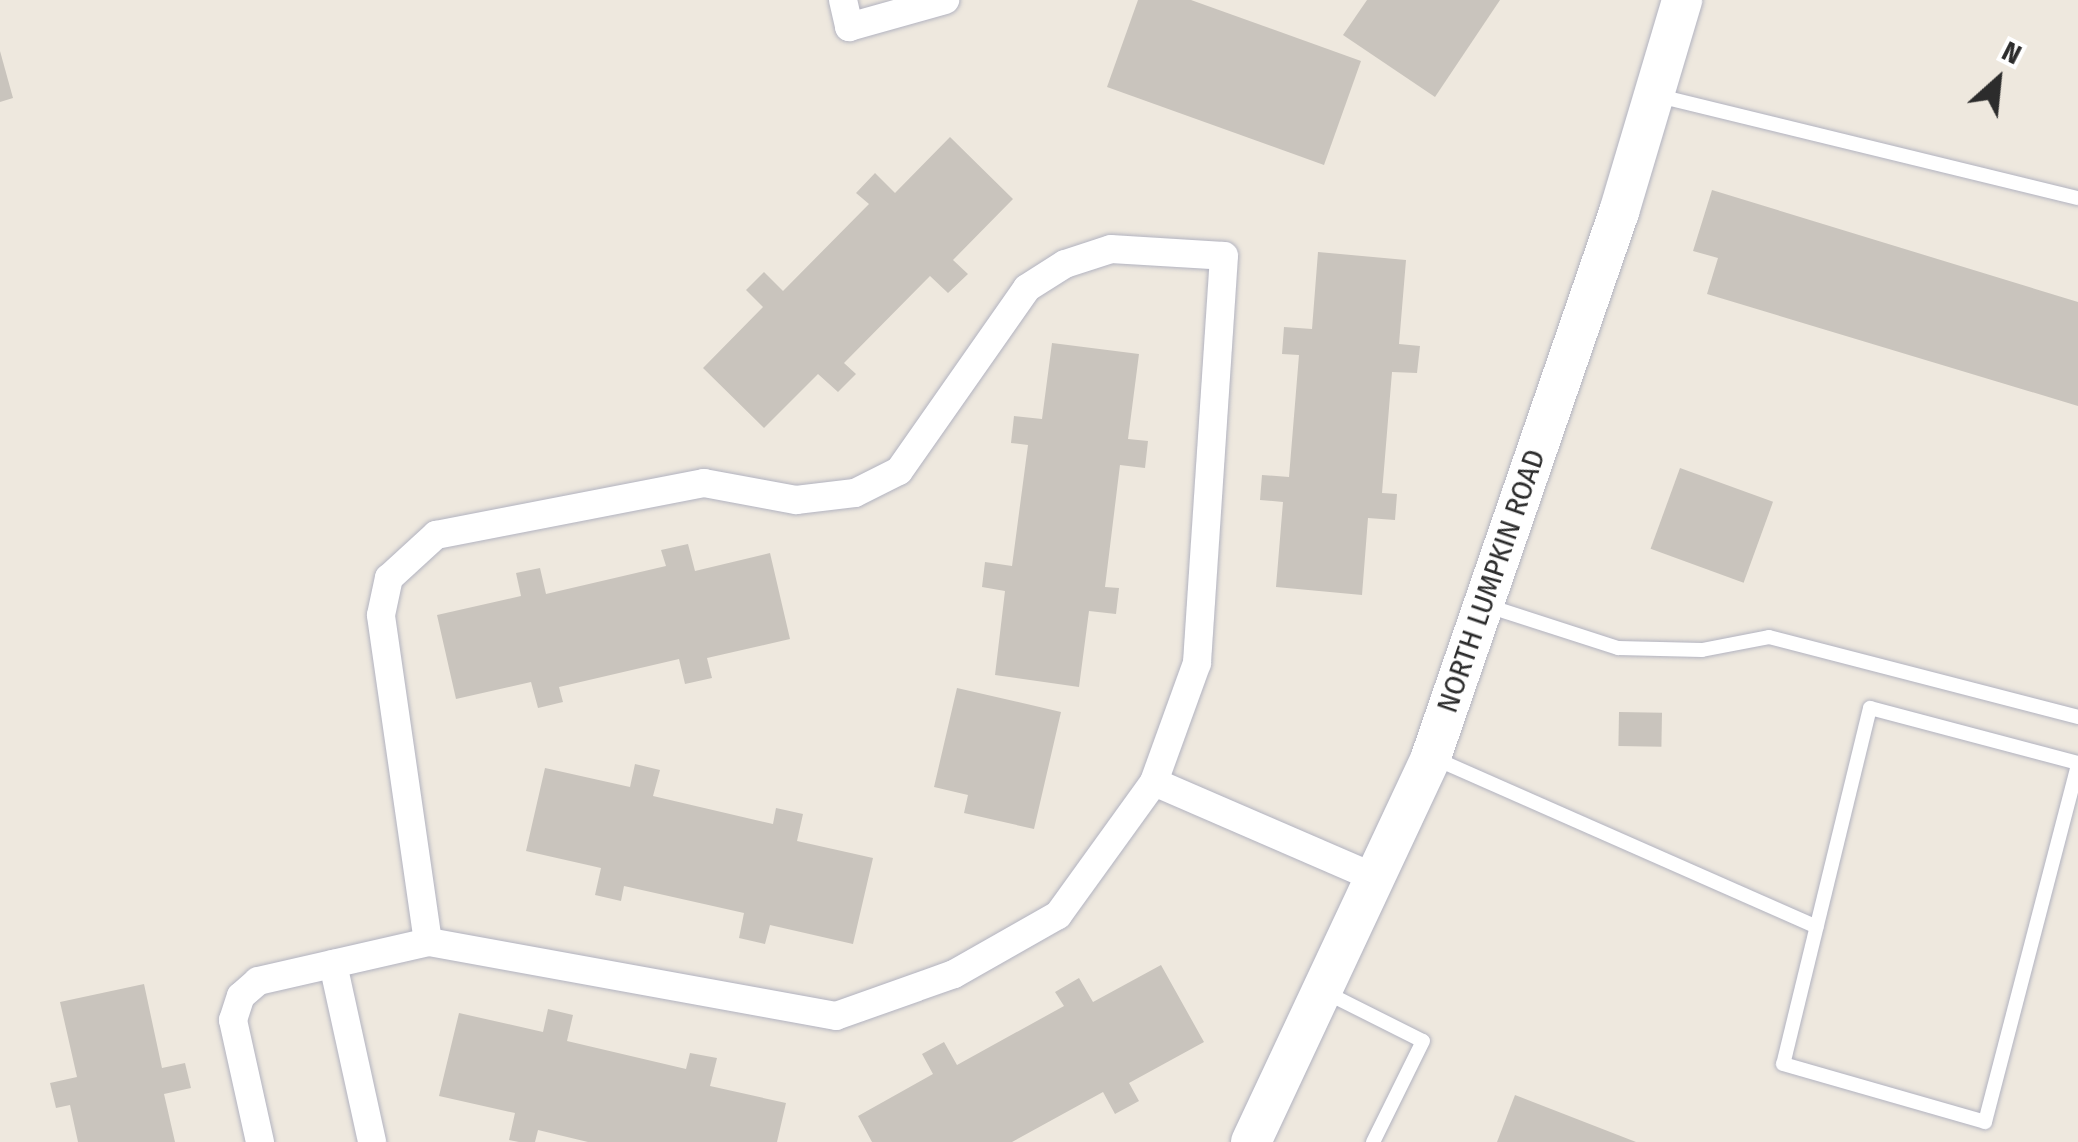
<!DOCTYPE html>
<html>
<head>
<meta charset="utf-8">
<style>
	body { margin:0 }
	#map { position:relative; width:2078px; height:1142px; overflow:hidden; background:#eee8de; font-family:"Fira Sans Condensed",sans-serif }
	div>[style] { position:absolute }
	.building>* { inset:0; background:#c9c4bd; transform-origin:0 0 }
	.roads { filter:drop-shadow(0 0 2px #b2b3c0) drop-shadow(0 0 2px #b2b3c0) }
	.lane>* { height:14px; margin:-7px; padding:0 7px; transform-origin:7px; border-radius:7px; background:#fff }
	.street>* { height:28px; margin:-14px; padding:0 14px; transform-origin:14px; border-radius:14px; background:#fff }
	.secondary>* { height:40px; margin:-20px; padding:0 20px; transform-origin:20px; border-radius:20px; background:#fff }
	span { translate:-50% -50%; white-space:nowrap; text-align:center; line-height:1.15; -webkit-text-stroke:8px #fff; paint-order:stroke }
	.street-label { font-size:30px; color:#2c2c2c }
	.north { position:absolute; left:1948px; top:30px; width:100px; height:100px; -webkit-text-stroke:8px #fff; paint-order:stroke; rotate:27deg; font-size:28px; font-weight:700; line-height:40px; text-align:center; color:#2c2c2c }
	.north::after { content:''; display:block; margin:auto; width:35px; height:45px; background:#2c2c2c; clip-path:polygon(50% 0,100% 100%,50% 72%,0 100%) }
</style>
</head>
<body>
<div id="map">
	<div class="building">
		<div style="clip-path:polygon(1138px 0,1191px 0,1361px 61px,1324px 165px,1107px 87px)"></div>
		<div style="clip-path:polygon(1367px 0,1500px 0,1435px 97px,1343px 35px)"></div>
		<div style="clip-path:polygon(0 51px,13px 98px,0 102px)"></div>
		<div style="clip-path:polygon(950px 137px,1013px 199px,953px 260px,968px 274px,948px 293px,930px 276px,844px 363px,856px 374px,838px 392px,818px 374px,764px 428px,703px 368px,763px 307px,746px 290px,764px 272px,783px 291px,869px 204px,856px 193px,875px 173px,895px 193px)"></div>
		<div style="clip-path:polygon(1712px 190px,2078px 302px,2078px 406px,1707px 294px,1718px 258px,1693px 251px)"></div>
		<div style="clip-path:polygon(1318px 252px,1406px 260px,1399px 344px,1420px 346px,1417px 373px,1392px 372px,1382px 493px,1397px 494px,1395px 520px,1368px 518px,1362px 595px,1276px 587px,1283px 502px,1260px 500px,1262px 475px,1289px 477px,1299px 355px,1282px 354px,1284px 327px,1312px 329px)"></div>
		<div style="clip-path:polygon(1052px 343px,1139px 354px,1128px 439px,1148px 441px,1145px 468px,1120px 465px,1105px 587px,1119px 588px,1116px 614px,1089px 611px,1079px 687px,995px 675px,1005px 591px,982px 587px,985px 562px,1012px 566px,1028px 445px,1011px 443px,1014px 416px,1042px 419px)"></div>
		<div style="left:1680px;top:468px;width:99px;height:86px;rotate:20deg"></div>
		<div style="clip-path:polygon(688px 544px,695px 571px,770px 553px,790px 639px,707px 658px,712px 678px,685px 684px,679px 659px,559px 687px,563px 702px,538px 708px,531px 682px,456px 699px,437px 615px,521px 596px,516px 573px,540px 568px,546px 594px,666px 566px,661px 550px)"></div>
		<div style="clip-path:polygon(957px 688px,1061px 712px,1034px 829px,964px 813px,968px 795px,934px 787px)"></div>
		<div style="left:1619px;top:712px;width:43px;height:34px;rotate:1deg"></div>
		<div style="clip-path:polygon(635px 764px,660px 770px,653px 796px,773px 824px,776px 808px,803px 814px,797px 841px,873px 858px,853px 944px,770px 925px,765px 944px,739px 938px,744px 913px,624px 886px,621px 901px,595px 895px,601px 868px,526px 851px,545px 768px,630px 787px)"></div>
		<div style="clip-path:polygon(1161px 965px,1204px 1042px,1129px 1083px,1139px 1101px,1115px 1114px,1103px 1092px,1012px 1142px,872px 1142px,858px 1116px,933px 1074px,922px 1054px,944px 1042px,957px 1065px,1064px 1006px,1055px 992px,1079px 978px,1093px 1002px)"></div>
		<div style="clip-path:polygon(144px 984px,162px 1068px,185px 1063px,191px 1088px,164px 1094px,175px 1142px,78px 1142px,70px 1105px,56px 1108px,50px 1083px,77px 1077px,60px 1002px)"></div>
		<div style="clip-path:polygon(548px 1009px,573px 1015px,567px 1041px,686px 1069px,690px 1053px,717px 1058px,710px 1086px,786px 1103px,777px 1142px,588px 1142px,538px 1130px,535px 1142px,519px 1142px,509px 1140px,515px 1113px,439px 1096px,459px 1013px,543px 1032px)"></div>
		<div style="clip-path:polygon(1515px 1095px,1636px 1142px,1497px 1142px)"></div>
	</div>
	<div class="roads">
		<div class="lane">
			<div style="left:1659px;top:96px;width:431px;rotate:13.7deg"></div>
			<div style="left:1488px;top:606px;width:137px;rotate:17.9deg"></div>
			<div style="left:1618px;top:648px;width:84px;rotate:1.4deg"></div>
			<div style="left:1702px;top:650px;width:68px;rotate:-11deg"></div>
			<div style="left:1769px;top:637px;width:319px;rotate:14.5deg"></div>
			<div style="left:1436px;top:759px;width:416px;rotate:23.8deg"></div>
			<div style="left:2078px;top:763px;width:215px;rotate:-165.2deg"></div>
			<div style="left:1870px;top:708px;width:366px;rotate:103.7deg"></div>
			<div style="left:1783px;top:1064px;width:210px;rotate:16deg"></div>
			<div style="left:1985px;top:1122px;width:368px;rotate:-75.4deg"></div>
			<div style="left:1327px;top:993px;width:107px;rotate:26.6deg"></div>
			<div style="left:1423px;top:1041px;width:113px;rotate:116.3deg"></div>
		</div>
		<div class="street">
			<div style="left:843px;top:0;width:28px;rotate:77deg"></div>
			<div style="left:849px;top:27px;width:100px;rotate:-15.7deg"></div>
			<div style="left:1154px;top:782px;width:164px;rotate:125.8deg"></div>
			<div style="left:1058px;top:915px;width:120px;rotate:150.4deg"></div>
			<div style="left:954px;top:974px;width:125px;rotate:160.4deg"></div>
			<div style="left:836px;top:1016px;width:415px;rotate:-169.7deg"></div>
			<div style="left:428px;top:942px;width:330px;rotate:-98.2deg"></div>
			<div style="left:381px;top:615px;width:38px;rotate:-78deg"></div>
			<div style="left:389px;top:578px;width:64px;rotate:-42.5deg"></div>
			<div style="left:436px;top:535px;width:273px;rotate:-11deg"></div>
			<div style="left:704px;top:483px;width:94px;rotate:10.5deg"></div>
			<div style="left:796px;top:500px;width:59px;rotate:-6.8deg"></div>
			<div style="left:855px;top:493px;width:49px;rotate:-26.6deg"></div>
			<div style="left:899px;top:471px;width:223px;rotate:-55deg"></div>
			<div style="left:1027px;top:288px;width:45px;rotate:-32.3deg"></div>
			<div style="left:1065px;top:264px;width:48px;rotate:-18.1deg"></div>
			<div style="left:1111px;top:249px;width:113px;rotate:3.5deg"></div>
			<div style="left:1224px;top:256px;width:408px;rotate:93.8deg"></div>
			<div style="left:1197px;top:663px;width:127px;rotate:109.9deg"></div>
			<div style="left:1154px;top:782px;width:240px;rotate:23.4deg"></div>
			<div style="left:333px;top:964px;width:182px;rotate:77.6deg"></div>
			<div style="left:260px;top:1142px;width:125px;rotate:-102.5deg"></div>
			<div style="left:233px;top:1020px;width:25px;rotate:-72deg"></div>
			<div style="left:241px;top:996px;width:23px;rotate:-41deg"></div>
			<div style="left:258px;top:981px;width:174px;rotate:-12.9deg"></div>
		</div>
		<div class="secondary">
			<div style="left:1251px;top:1142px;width:425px;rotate:-64.9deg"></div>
			<div style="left:1431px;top:757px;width:577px;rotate:-70.97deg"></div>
			<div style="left:1619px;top:212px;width:221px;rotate:-73.4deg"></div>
		</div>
	</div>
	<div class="street-label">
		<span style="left:1491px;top:581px;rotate:-71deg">NORTH LUMPKIN ROAD</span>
	</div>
	<div class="north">N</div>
</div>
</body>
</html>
